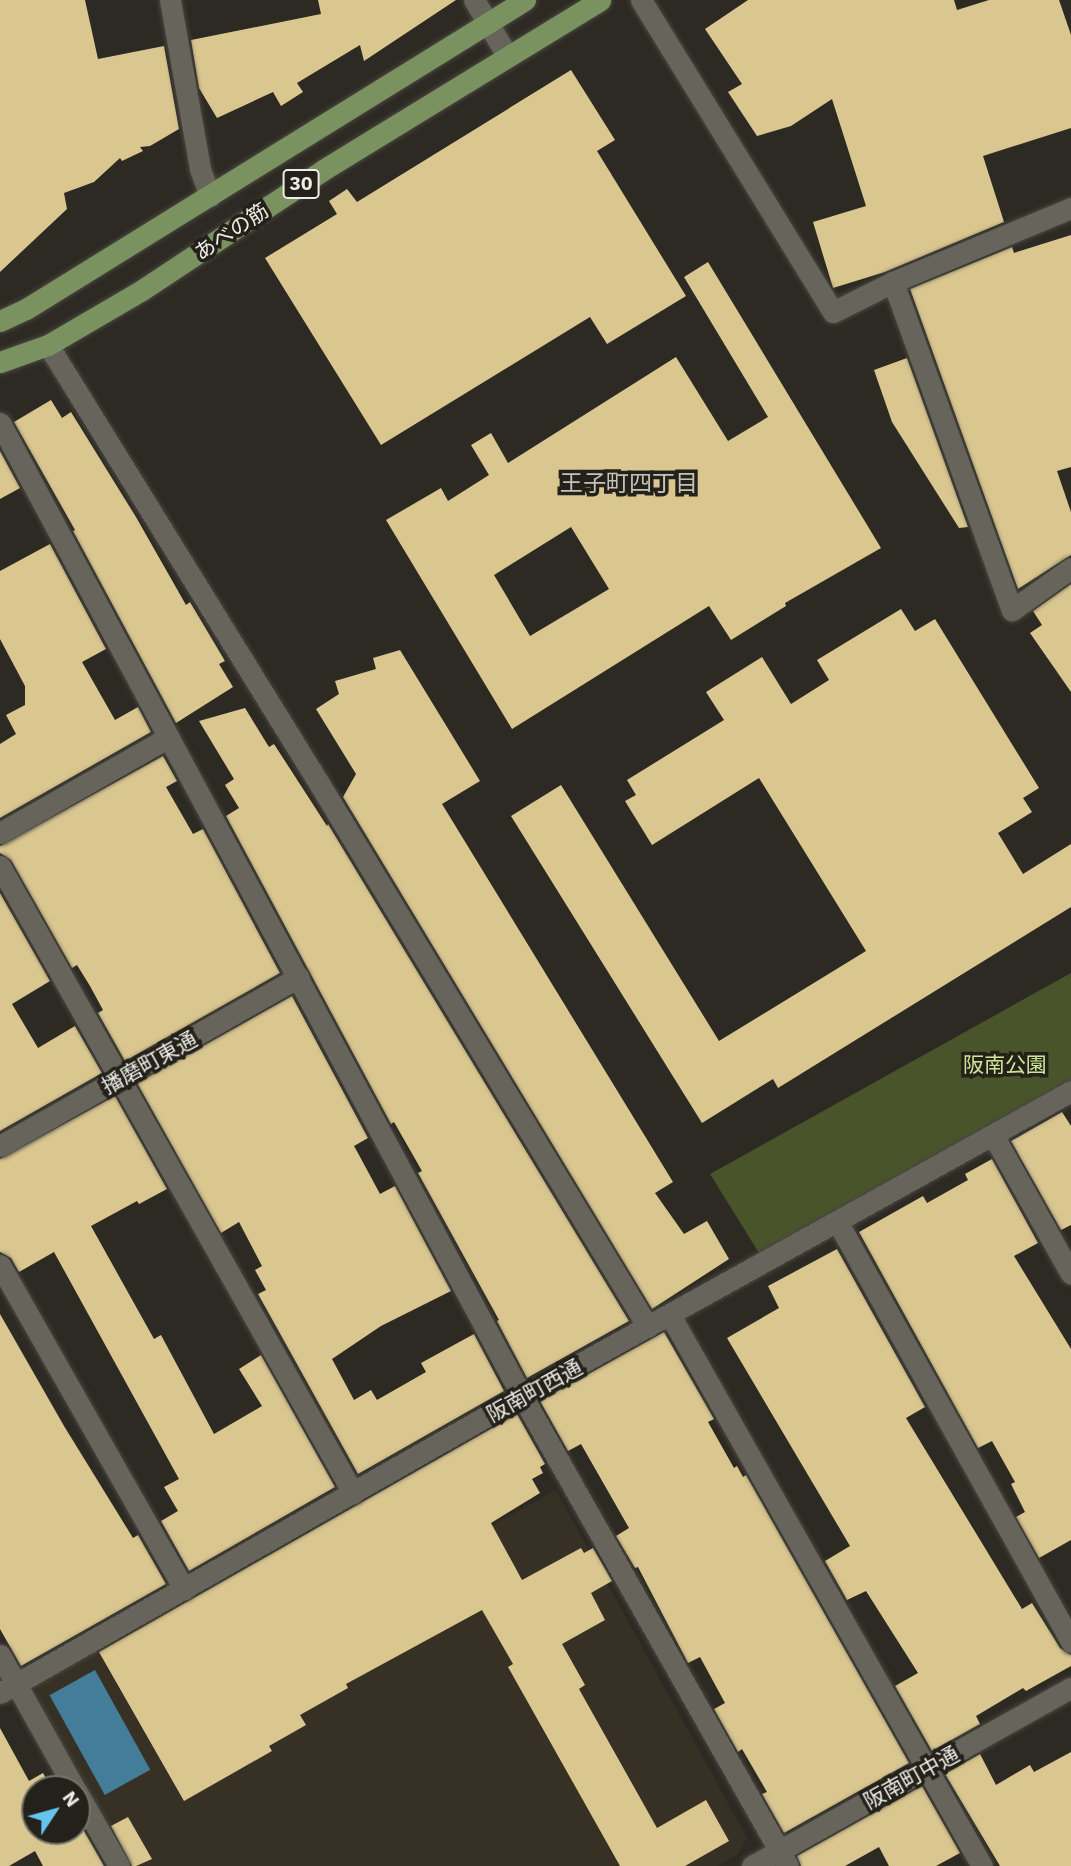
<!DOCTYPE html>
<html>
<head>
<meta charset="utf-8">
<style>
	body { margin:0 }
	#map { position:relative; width:1071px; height:1866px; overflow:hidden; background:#2d2a23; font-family:"IBM Plex Sans","Noto Sans JP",sans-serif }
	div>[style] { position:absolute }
	.built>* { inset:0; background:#363124 }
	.green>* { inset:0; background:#49542a }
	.water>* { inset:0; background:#437d99; transform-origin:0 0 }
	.building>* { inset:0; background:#dac790 }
	.roads { filter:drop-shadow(0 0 2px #494741) drop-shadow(0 0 2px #494741) }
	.minor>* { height:21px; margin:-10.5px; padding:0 10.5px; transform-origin:10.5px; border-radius:10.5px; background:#67645c }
	.major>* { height:21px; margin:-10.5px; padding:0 10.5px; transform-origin:10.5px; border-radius:10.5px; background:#7a925f }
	span { translate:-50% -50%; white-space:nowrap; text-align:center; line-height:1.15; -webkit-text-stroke:7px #232119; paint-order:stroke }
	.shield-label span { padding:2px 5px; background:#232119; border:2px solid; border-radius:5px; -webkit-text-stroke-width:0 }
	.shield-label { font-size:19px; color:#edece7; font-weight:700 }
	.street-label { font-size:21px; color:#edece7 }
	.park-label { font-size:21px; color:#cee496 }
	.neighbourhood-label { font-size:23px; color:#c5c2b8 }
	.north { position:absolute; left:21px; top:1775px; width:70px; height:70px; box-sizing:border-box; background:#232119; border:2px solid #74726b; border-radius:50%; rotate:54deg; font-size:19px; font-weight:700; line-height:28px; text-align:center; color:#edece7 }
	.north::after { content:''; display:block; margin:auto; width:24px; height:32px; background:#67c4ef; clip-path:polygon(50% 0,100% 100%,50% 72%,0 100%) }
</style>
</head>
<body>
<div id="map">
	<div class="built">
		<div style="clip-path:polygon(556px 1490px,747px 1838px,738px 1854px,717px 1866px,131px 1866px,34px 1698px,41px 1681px,195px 1595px,237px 1666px)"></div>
	</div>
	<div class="green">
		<div style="clip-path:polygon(1071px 973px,1071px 1081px,759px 1253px,710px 1174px)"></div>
	</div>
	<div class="water">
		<div style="left:95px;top:1670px;width:114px;height:52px;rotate:61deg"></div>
	</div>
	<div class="building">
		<div style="clip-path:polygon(0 0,85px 0,98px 59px,164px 46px,179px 129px,150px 146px,140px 147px,143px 151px,122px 161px,120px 158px,94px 182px,64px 193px,67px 209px,0 272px)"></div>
		<div style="clip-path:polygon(318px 0,456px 0,364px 61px,360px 45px,297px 83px,303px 92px,281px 106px,273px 92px,217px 118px,199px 88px,191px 40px,321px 14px)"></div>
		<div style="clip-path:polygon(748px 0,954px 0,957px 10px,989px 0,1059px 0,1071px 35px,1071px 128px,983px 156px,1004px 222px,885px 272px,833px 288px,813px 222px,866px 206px,832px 99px,791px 126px,757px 136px,728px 92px,742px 84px,705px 29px)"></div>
		<div style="clip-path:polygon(571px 70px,615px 140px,597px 151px,686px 296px,607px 344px,590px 317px,381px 445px,265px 258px,337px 214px,329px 201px,347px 189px,357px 202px)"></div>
		<div style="clip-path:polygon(1071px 235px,1071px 467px,1057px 471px,1071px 512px,1071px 555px,1018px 589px,910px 289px,1012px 247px,1014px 253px)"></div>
		<div style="clip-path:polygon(evenodd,708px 262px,881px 548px,785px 603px,786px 606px,731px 640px,709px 606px,512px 729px,386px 520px,441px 488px,448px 501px,489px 475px,471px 445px,491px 433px,508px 463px,676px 357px,728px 441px,768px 417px,684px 277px,708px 262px,571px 527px,609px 589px,530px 636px,494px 575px,571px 527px)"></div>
		<div style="clip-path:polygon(907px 358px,968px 527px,959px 528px,892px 422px,874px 370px)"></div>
		<div style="clip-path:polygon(51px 400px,62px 418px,71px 412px,136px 517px,186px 605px,190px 602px,225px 661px,219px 664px,233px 687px,176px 723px,73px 531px,75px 530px,14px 422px)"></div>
		<div style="clip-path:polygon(0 451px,20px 488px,0 499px)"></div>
		<div style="clip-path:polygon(50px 544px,106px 649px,82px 662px,115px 720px,138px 707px,151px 732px,0 818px,0 744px,16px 734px,6px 715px,25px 705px,25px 686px,0 639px,0 571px)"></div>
		<div style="clip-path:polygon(1071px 584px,1071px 692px,1030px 633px,1042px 625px,1033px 611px)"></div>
		<div style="clip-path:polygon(901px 609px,915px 631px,935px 619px,1039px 788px,1023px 798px,1032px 812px,998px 833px,1023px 874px,1071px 844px,1071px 907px,778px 1088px,773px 1079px,702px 1123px,511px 816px,561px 785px,719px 1041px,866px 951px,759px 778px,652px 845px,625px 801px,636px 795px,627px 780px,724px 720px,706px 692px,762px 657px,791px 704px,829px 680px,817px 660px)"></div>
		<div style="clip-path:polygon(400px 650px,480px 781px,442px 804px,673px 1182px,655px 1193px,684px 1234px,707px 1221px,729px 1259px,652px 1309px,343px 797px,356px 774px,316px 709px,339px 694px,335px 681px,376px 669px,373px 658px)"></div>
		<div style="clip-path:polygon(245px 708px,269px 747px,274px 744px,327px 826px,328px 824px,629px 1321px,527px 1378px,497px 1321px,499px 1320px,418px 1173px,422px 1171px,394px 1122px,391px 1124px,226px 816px,239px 808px,225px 785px,234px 779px,199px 721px)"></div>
		<div style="clip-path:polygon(163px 756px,177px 781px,166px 787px,193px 834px,203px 829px,280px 973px,125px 1061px,98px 1013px,103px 1010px,90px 986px,77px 965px,72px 968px,11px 860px,0 853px,0 846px)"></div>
		<div style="clip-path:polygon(0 893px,50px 981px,12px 1004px,38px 1048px,75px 1026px,102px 1073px,0 1131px)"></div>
		<div style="clip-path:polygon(292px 996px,368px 1138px,354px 1146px,359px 1155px,380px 1194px,395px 1186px,451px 1291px,381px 1326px,332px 1359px,354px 1400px,371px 1390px,377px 1400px,426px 1372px,421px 1363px,474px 1334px,504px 1391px,358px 1474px,258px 1294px,266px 1290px,255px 1270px,262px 1266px,239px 1222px,221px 1233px,137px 1083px)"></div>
		<div style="clip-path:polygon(115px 1096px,167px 1189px,139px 1204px,137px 1201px,91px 1226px,154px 1339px,161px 1335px,214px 1434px,262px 1406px,239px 1369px,261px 1355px,335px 1487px,189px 1571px,161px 1521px,178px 1511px,164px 1487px,179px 1479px,54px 1252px,19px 1272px,11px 1258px,0 1252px,0 1159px)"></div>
		<div style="clip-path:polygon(1062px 1112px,1071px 1126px,1071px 1225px,1061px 1230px,1011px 1141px)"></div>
		<div style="clip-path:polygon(992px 1159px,1038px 1243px,1014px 1256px,1071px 1349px,1071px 1540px,1039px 1558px,1016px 1517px,1025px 1512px,1011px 1484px,1015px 1482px,992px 1441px,978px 1448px,859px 1232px,923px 1196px,927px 1203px,968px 1180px,965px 1174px)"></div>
		<div style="clip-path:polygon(837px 1249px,925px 1407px,906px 1418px,1022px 1609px,1032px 1603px,1060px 1648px,1071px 1655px,1071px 1666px,1026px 1691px,1023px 1688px,976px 1716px,980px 1724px,932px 1751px,895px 1686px,918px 1673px,866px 1591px,847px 1600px,825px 1561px,850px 1546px,727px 1338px,779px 1308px,768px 1286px)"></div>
		<div style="clip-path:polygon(0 1314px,64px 1426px,133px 1538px,138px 1535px,166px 1584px,21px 1666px,0 1629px)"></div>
		<div style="clip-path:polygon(664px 1332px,714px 1419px,708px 1422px,734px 1468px,737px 1466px,743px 1477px,746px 1475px,909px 1763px,784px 1833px,762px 1794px,767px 1792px,742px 1749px,738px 1752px,714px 1709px,725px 1703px,700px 1657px,688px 1663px,638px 1567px,635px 1568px,616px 1536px,629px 1528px,581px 1444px,568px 1451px,540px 1401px)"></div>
		<div style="clip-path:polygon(517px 1414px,545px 1464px,540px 1467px,543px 1473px,532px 1479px,540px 1493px,491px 1523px,522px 1580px,581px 1548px,584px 1553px,593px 1548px,612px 1581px,591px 1593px,605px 1620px,562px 1644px,585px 1685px,579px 1689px,657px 1828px,706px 1800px,729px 1841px,685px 1866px,620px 1866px,508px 1667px,513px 1664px,482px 1610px,346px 1684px,348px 1688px,300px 1715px,306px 1725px,269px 1746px,272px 1751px,184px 1801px,99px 1652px)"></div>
		<div style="clip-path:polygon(0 1728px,29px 1781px,43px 1773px,52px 1789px,35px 1789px,35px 1831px,84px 1831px,104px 1866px,43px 1866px,35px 1851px,9px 1866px,0 1866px)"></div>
		<div style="clip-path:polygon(1071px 1752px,1071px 1866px,1000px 1866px,945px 1774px,980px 1754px,996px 1785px,1030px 1765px,1034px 1772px)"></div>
		<div style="clip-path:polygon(922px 1786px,960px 1853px,936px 1866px,889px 1866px,879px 1847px,845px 1866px,801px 1866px,797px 1856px)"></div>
		<div style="clip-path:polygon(128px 1817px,152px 1859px,136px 1866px,132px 1866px,111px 1826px)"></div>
	</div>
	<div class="roads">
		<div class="minor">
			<div style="left:170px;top:0;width:172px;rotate:79.9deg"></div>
			<div style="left:200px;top:169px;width:29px;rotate:70deg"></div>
			<div style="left:474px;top:0;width:66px;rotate:59.2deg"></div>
			<div style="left:641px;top:0;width:366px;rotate:58.4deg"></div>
			<div style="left:833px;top:312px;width:67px;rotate:-26.6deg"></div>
			<div style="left:893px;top:282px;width:193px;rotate:-22.6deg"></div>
			<div style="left:893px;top:282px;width:349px;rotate:70.1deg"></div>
			<div style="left:1012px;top:610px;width:72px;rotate:-35.4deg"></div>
			<div style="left:48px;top:345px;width:511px;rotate:58.27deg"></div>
			<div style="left:317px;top:780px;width:639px;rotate:58.82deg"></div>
			<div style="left:0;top:423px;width:1104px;rotate:61.79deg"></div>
			<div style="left:522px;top:1396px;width:540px;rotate:60.49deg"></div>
			<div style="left:0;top:833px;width:194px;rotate:-29.6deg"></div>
			<div style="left:0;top:866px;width:720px;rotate:60.62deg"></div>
			<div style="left:993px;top:1135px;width:159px;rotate:60.7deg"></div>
			<div style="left:0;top:1146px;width:343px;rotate:-29.5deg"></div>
			<div style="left:837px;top:1221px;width:482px;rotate:60.9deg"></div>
			<div style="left:0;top:1265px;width:373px;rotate:60.4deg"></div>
			<div style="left:670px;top:1315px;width:633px;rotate:60.48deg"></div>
			<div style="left:0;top:1655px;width:154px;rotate:60.8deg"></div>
			<div style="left:0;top:1693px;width:601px;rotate:-29.64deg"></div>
			<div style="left:522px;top:1396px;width:628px;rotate:-29.05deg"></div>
			<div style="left:77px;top:1792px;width:85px;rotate:60.4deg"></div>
			<div style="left:752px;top:1866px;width:365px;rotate:-29.2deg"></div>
		</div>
		<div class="major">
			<div style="left:0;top:321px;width:29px;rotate:-25deg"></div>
			<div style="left:26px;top:309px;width:587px;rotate:-31.77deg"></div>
			<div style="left:0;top:362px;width:51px;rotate:-19.5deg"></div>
			<div style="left:48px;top:345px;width:109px;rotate:-30.3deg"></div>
			<div style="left:142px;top:290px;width:217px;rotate:-33.5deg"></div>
			<div style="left:323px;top:170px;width:325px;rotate:-31.5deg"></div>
		</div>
	</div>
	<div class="shield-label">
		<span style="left:301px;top:184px">30</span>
	</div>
	<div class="street-label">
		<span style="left:231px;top:231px;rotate:-34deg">あべの筋</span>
		<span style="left:149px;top:1062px;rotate:-29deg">播磨町東通</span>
		<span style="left:534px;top:1390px;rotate:-29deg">阪南町西通</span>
		<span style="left:911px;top:1777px;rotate:-29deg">阪南町中通</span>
	</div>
	<div class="park-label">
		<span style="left:1005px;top:1064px">阪南公園</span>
	</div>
	<div class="neighbourhood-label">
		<span style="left:629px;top:482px">王子町四丁目</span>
	</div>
	<div class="north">N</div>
</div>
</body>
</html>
